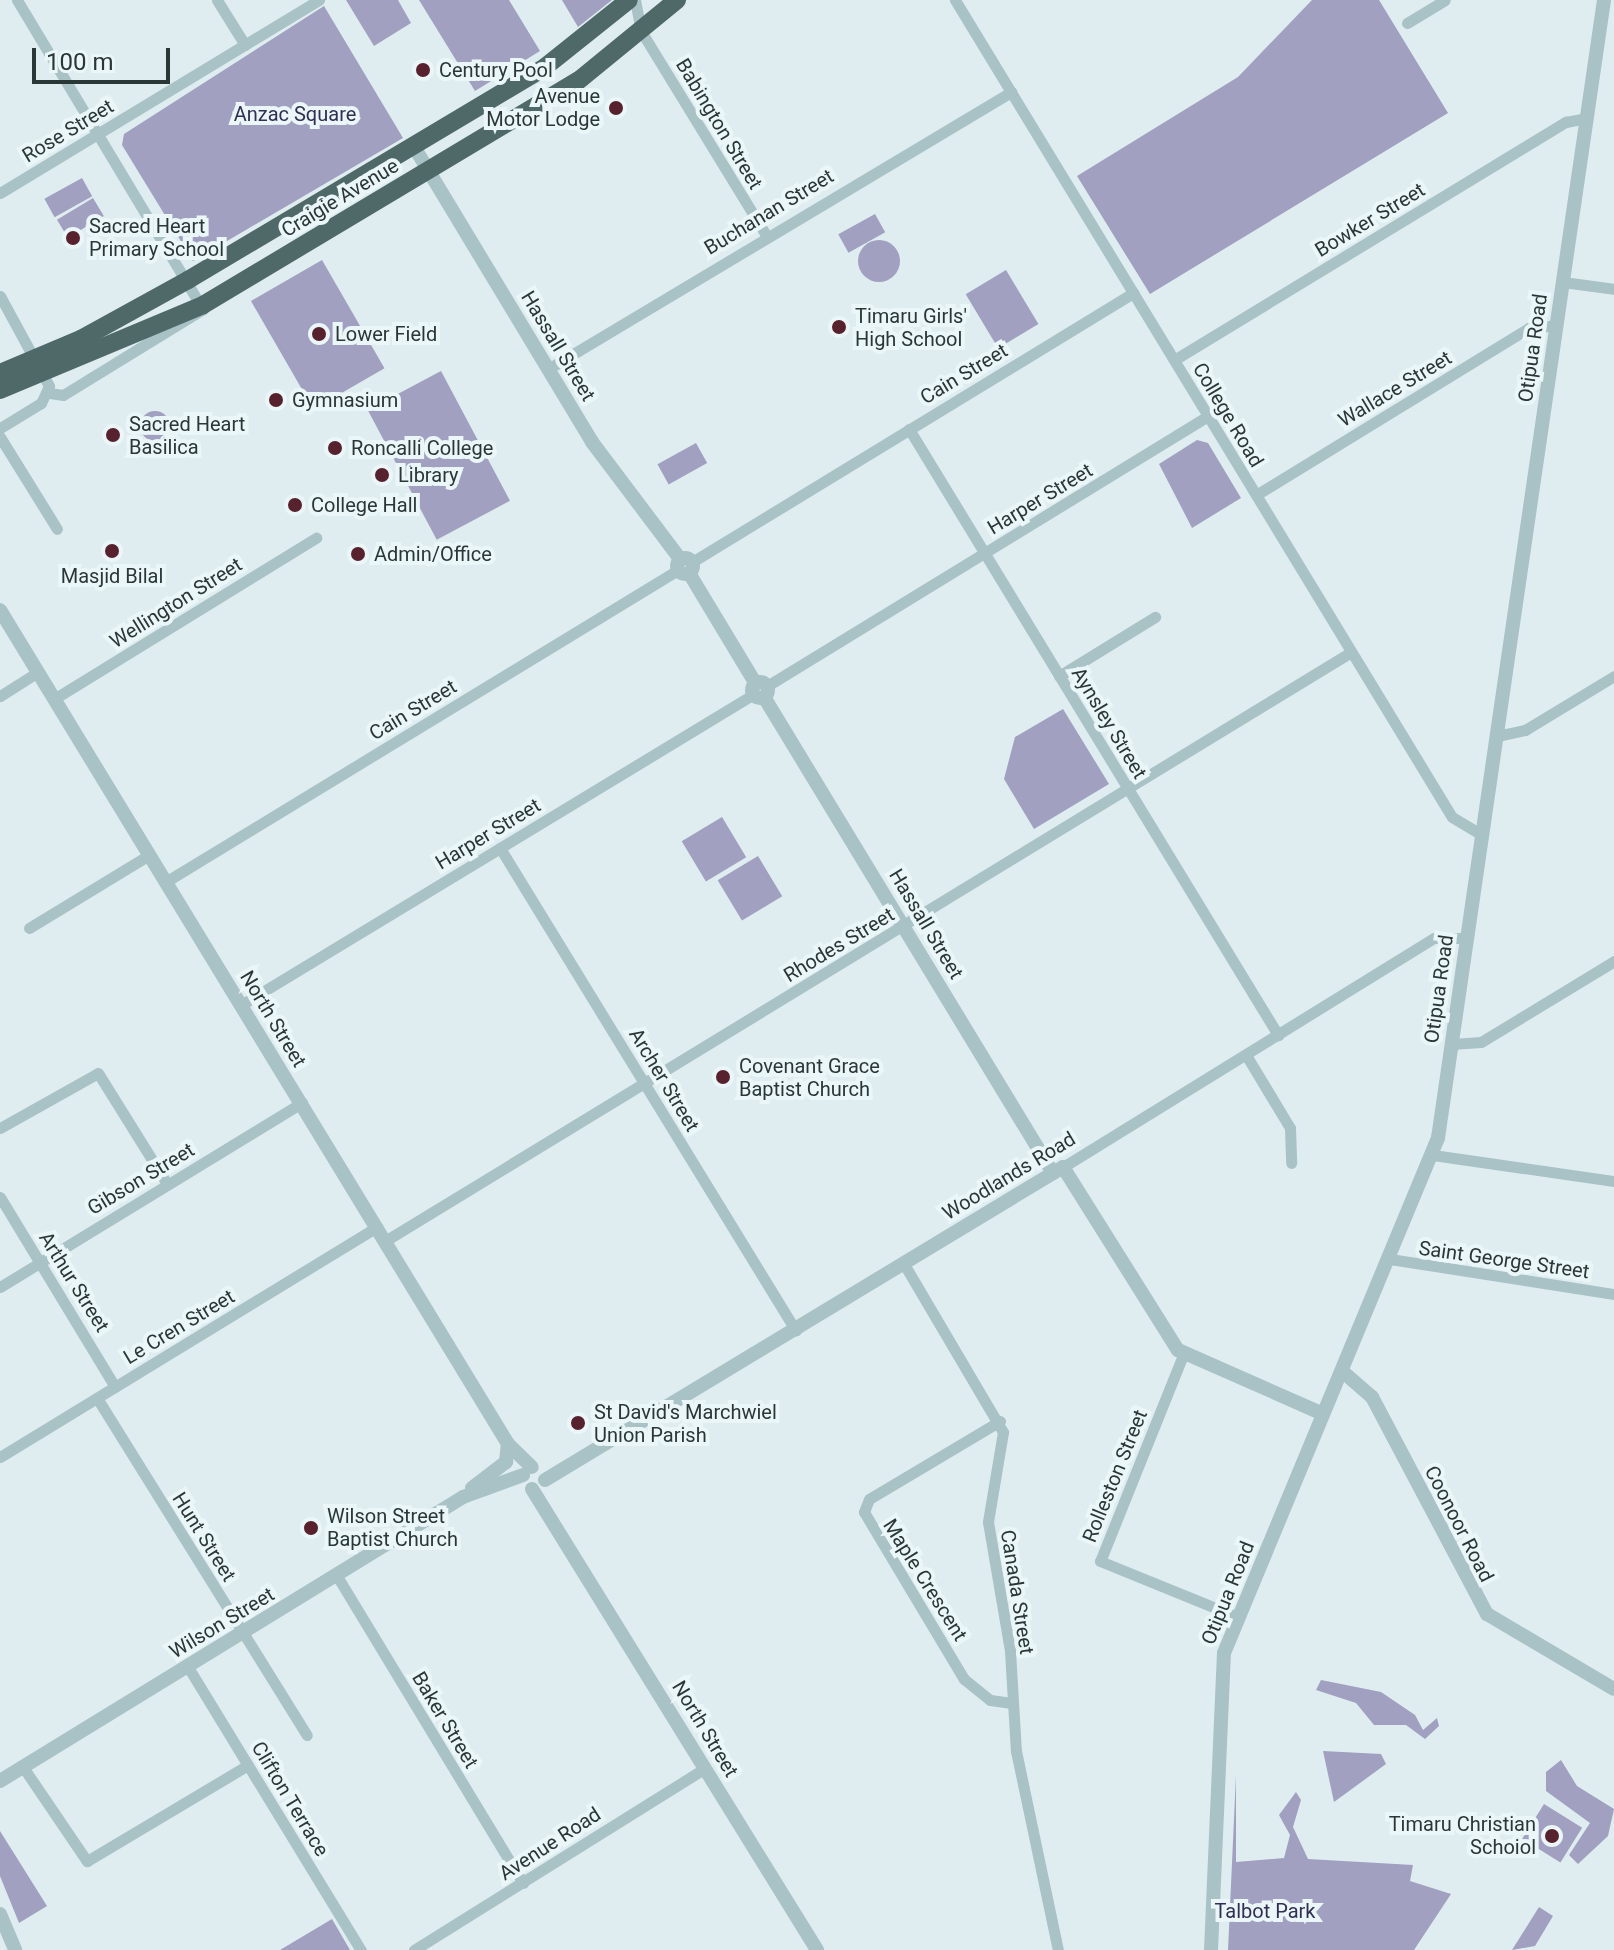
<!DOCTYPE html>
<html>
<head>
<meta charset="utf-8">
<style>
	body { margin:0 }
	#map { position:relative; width:1614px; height:1950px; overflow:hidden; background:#dfedf1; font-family:Roboto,sans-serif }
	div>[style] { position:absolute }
	.green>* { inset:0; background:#a1a0c0; transform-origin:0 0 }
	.round { border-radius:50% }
	.minor>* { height:11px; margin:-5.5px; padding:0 5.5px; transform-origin:5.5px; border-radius:5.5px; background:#a8c2c6 }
	.tertiary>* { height:14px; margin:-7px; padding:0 7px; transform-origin:7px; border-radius:7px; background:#a8c2c6 }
	.tertiary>.ring { margin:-7px; padding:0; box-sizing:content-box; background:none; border:14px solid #a8c2c6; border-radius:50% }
	.trunk>* { height:18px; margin:-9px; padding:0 9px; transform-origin:9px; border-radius:9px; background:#4f6868 }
	.dots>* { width:22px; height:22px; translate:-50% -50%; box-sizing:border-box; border:4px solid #ebf6f9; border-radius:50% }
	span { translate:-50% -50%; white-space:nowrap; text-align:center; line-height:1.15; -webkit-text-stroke:8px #ebf6f9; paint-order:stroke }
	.poi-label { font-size:20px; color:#2a3737 }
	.left { translate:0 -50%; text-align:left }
	.right { translate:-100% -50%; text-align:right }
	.park-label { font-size:20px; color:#322f54 }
	.street-label { font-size:20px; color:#2a3737 }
	.scale { position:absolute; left:32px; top:48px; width:138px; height:36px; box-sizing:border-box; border:4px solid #2a3737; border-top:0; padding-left:10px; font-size:24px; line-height:28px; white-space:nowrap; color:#2a3737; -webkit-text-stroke:6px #ebf6f9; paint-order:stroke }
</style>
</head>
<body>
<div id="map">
	<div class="green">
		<div style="clip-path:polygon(346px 0,398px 0,411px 23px,374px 46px)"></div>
		<div style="clip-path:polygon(419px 0,509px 0,540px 51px,475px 91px)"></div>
		<div style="clip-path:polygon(562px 0,612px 0,578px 27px)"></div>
		<div style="clip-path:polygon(1312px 0,1379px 0,1448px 113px,1150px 294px,1077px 176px,1238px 77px)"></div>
		<div style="clip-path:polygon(324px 6px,403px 138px,193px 261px,122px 145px,124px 134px)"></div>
		<div style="left:82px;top:178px;width:21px;height:43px;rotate:61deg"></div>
		<div style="left:93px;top:198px;width:21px;height:42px;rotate:59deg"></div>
		<div style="left:875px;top:214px;width:21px;height:42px;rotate:61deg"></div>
		<div class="round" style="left:858px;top:240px;width:42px;height:42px"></div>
		<div style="left:322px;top:260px;width:125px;height:82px;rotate:60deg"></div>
		<div style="left:1006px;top:270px;width:63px;height:47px;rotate:59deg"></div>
		<div style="left:441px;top:371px;width:147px;height:83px;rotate:62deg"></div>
		<div class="round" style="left:140px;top:411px;width:30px;height:30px"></div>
		<div style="clip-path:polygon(1197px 440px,1208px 443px,1241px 498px,1192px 528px,1159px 464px)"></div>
		<div style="left:696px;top:443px;width:23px;height:44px;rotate:61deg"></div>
		<div style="clip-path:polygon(1063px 709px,1109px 784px,1034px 829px,1004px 779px,1015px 737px)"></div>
		<div style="left:722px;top:817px;width:47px;height:47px;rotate:59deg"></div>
		<div style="left:758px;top:856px;width:47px;height:47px;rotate:59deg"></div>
		<div style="clip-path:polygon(1321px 1680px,1381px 1692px,1415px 1715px,1423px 1730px,1437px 1718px,1439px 1726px,1425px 1739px,1406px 1725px,1374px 1725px,1356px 1703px,1316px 1690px)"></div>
		<div style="clip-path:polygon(1323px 1751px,1381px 1754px,1386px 1764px,1334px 1802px)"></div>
		<div style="clip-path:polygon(1561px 1760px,1577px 1786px,1614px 1809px,1608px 1836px,1578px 1864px,1569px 1855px,1590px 1823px,1546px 1791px,1546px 1772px)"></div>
		<div style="clip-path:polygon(1236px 1775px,1236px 1862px,1284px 1858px,1290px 1835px,1279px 1815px,1296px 1792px,1301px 1800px,1293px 1827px,1308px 1859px,1413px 1865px,1410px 1881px,1451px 1894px,1414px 1950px,1228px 1950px)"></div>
		<div style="left:1544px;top:1804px;width:45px;height:41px;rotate:32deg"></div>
		<div style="clip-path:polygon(0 1831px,47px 1906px,19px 1923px,0 1876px)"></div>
		<div style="clip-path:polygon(1539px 1907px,1553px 1916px,1535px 1946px,1512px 1950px)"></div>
		<div style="clip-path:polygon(332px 1919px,350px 1950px,280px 1950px)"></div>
	</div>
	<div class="minor">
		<div style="left:17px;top:0;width:361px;rotate:59deg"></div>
		<div style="left:203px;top:309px;width:164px;rotate:148.4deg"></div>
		<div style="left:63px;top:395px;width:15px;rotate:-172deg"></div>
		<div style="left:217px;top:0;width:53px;rotate:58.1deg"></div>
		<div style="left:635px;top:0;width:32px;rotate:79deg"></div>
		<div style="left:641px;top:31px;width:239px;rotate:58.5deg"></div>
		<div style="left:955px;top:0;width:956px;rotate:58.69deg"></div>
		<div style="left:1452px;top:817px;width:35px;rotate:31deg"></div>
		<div style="left:1407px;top:23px;width:44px;rotate:-31.2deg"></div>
		<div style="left:0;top:193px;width:373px;rotate:-31.2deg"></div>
		<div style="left:1563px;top:282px;width:51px;rotate:7.8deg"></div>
		<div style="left:0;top:296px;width:102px;rotate:61.4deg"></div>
		<div style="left:49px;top:386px;width:19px;rotate:115deg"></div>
		<div style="left:41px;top:403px;width:48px;rotate:148.6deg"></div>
		<div style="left:1174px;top:360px;width:459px;rotate:-31.3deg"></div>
		<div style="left:1566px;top:122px;width:20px;rotate:-11deg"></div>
		<div style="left:548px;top:369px;width:540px;rotate:-30.89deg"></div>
		<div style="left:909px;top:429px;width:710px;rotate:58.66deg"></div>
		<div style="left:0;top:437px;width:108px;rotate:58.2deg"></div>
		<div style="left:1256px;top:495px;width:320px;rotate:-31.5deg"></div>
		<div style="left:1529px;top:328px;width:27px;rotate:-6deg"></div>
		<div style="left:692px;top:562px;width:517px;rotate:-31.38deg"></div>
		<div style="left:1059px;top:676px;width:113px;rotate:-31.6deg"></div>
		<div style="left:767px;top:686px;width:517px;rotate:-31.48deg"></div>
		<div style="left:0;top:696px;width:45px;rotate:-32.3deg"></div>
		<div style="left:54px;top:699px;width:308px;rotate:-31.6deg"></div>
		<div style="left:1497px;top:736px;width:29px;rotate:-12deg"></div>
		<div style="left:1525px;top:730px;width:104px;rotate:-31.2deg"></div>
		<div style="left:500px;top:848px;width:566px;rotate:58.5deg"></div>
		<div style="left:167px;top:881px;width:598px;rotate:-31.33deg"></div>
		<div style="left:29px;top:928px;width:140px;rotate:-31.3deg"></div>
		<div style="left:241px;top:1005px;width:600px;rotate:-31.23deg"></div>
		<div style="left:1452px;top:1044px;width:29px;rotate:-4deg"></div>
		<div style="left:1481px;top:1042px;width:156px;rotate:-31.3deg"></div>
		<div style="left:1246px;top:1055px;width:85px;rotate:58.9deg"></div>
		<div style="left:1290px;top:1128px;width:35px;rotate:88deg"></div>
		<div style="left:0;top:1128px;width:112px;rotate:-29.3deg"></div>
		<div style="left:98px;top:1073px;width:131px;rotate:58.1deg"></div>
		<div style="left:1433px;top:1155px;width:183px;rotate:8.2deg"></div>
		<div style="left:1063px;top:1167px;width:436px;rotate:-31.7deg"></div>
		<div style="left:1434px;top:938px;width:32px"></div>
		<div style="left:0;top:1197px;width:222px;rotate:58.8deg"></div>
		<div style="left:385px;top:1241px;width:1131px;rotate:-31.37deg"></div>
		<div style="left:1390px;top:1259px;width:227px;rotate:8.9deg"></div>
		<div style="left:904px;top:1264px;width:195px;rotate:59.5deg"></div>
		<div style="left:1003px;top:1432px;width:91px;rotate:99.5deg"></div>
		<div style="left:988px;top:1522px;width:131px;rotate:80.3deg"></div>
		<div style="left:1010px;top:1651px;width:100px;rotate:86.6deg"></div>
		<div style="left:1016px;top:1751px;width:203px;rotate:78.1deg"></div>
		<div style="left:0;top:1287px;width:354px;rotate:-31.4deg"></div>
		<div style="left:1183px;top:1355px;width:222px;rotate:111.9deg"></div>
		<div style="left:1100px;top:1561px;width:149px;rotate:22.1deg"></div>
		<div style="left:97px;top:1398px;width:397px;rotate:58.1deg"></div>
		<div style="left:1000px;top:1421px;width:152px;rotate:149.2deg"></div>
		<div style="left:869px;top:1499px;width:14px;rotate:111deg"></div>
		<div style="left:864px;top:1512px;width:195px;rotate:59.1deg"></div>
		<div style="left:964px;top:1679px;width:33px;rotate:39deg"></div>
		<div style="left:990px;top:1700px;width:22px;rotate:8deg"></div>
		<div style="left:0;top:1457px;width:442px;rotate:-31.4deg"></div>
		<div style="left:337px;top:1576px;width:359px;rotate:58.8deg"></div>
		<div style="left:188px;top:1667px;width:332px;rotate:58.6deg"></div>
		<div style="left:23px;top:1767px;width:114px;rotate:55.8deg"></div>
		<div style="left:87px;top:1861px;width:187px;rotate:-30.8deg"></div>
		<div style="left:414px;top:1950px;width:343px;rotate:-32deg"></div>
	</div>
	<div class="tertiary">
		<div style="left:413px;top:145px;width:347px;rotate:58.9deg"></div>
		<div style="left:592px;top:442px;width:148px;rotate:53deg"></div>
		<div class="ring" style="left:677px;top:558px;width:2px;height:2px"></div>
		<div style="left:689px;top:573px;width:130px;rotate:58.9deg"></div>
		<div style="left:0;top:610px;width:977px;rotate:58.65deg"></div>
		<div style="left:508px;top:1444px;width:33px;rotate:44deg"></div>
		<div class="ring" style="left:752px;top:682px;width:2px;height:2px"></div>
		<div style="left:764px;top:697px;width:557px;rotate:58.74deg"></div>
		<div style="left:1342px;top:1371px;width:40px;rotate:41deg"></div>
		<div style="left:1372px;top:1397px;width:246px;rotate:62.1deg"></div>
		<div style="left:1487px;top:1614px;width:147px;rotate:30.6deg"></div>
		<div style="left:545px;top:1480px;width:605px;rotate:-31.14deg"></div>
		<div style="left:1063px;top:1167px;width:216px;rotate:57.9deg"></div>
		<div style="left:1178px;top:1350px;width:158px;rotate:23.8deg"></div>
		<div style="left:472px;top:1488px;width:43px;rotate:-37.4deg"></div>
		<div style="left:506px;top:1462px;width:18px;rotate:-84deg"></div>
		<div style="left:532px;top:1489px;width:542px;rotate:58.27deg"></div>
		<div style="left:0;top:1781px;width:543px;rotate:-31.52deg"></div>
		<div style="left:463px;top:1497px;width:64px;rotate:-20.1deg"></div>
		<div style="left:0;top:1914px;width:39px;rotate:67deg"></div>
		<div style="left:1211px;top:1950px;width:297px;rotate:-87.5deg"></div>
		<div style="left:1224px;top:1653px;width:558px;rotate:-67.44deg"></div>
		<div style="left:1438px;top:1138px;width:1150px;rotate:-81.7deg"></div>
	</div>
	<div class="trunk">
		<div style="left:0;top:373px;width:88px;rotate:-22.8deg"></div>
		<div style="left:81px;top:339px;width:122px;rotate:-28.9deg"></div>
		<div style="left:188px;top:280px;width:416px;rotate:-30.8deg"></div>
		<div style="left:545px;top:67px;width:107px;rotate:-38.6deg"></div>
		<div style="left:0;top:390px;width:220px;rotate:-22.7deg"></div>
		<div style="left:203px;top:305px;width:437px;rotate:-30.9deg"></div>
		<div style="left:578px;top:81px;width:128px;rotate:-39.3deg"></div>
	</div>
	<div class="dots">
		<div style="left:423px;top:70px;background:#57222e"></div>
		<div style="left:616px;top:108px;background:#57222e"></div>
		<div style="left:73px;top:238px;background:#57222e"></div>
		<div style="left:839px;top:327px;background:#57222e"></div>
		<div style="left:319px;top:334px;background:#57222e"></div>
		<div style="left:276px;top:400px;background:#57222e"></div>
		<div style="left:113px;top:435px;background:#57222e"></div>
		<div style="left:335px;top:448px;background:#57222e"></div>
		<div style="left:382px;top:475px;background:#57222e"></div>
		<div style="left:295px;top:505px;background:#57222e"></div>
		<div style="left:112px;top:551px;background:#57222e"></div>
		<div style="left:358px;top:554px;background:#57222e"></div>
		<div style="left:723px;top:1077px;background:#57222e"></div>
		<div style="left:578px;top:1423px;background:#57222e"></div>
		<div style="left:311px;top:1528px;background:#57222e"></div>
		<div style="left:1552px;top:1836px;background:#57222e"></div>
	</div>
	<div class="poi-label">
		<span class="left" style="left:439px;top:70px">Century Pool</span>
		<span class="right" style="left:600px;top:108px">Avenue<br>Motor Lodge</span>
		<span class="left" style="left:89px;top:238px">Sacred Heart<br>Primary School</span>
		<span class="left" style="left:855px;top:328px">Timaru Girls'<br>High School</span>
		<span class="left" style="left:335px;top:334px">Lower Field</span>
		<span class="left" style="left:292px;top:400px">Gymnasium</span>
		<span class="left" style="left:129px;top:436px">Sacred Heart<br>Basilica</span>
		<span class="left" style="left:351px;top:448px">Roncalli College</span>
		<span class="left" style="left:398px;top:475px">Library</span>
		<span class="left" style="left:311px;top:505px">College Hall</span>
		<span class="left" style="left:374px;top:554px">Admin/Office</span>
		<span style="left:112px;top:576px">Masjid Bilal</span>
		<span class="left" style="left:739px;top:1078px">Covenant Grace<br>Baptist Church</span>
		<span class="left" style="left:594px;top:1424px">St David's Marchwiel<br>Union Parish</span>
		<span class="left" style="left:327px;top:1528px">Wilson Street<br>Baptist Church</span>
		<span class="right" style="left:1536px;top:1836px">Timaru Christian<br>Schoiol</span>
	</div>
	<div class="park-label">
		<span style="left:295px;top:114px">Anzac Square</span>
		<span style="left:1265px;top:1911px">Talbot Park</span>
	</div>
	<div class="street-label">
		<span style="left:719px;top:124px;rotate:59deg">Babington Street</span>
		<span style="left:68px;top:131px;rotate:-31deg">Rose Street</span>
		<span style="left:340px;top:198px;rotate:-31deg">Craigie Avenue</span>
		<span style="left:769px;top:212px;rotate:-31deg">Buchanan Street</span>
		<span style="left:1370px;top:220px;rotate:-31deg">Bowker Street</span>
		<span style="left:558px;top:346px;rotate:59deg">Hassall Street</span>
		<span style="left:1533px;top:348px;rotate:-82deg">Otipua Road</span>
		<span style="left:964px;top:374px;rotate:-31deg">Cain Street</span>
		<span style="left:1395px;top:389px;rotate:-31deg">Wallace Street</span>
		<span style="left:1228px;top:415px;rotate:59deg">College Road</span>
		<span style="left:1040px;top:499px;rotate:-31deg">Harper Street</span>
		<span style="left:176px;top:603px;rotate:-32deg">Wellington Street</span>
		<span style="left:413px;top:710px;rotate:-31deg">Cain Street</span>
		<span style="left:1109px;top:723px;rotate:59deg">Aynsley Street</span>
		<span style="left:488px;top:834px;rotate:-31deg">Harper Street</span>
		<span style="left:926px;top:924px;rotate:59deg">Hassall Street</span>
		<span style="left:839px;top:945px;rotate:-31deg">Rhodes Street</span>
		<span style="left:1439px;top:989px;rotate:-82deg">Otipua Road</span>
		<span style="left:273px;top:1019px;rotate:59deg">North Street</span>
		<span style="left:664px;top:1080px;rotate:59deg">Archer Street</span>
		<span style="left:1009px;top:1176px;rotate:-31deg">Woodlands Road</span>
		<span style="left:141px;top:1179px;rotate:-31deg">Gibson Street</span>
		<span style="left:1504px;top:1260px;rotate:8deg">Saint George Street</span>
		<span style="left:74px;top:1282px;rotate:58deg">Arthur Street</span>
		<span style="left:179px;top:1327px;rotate:-31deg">Le Cren Street</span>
		<span style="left:1115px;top:1476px;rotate:-68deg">Rolleston Street</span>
		<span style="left:1459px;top:1524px;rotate:63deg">Coonoor Road</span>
		<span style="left:204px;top:1537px;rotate:58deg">Hunt Street</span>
		<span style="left:925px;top:1580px;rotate:58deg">Maple Crescent</span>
		<span style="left:1017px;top:1592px;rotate:81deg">Canada Street</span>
		<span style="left:1228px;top:1593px;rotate:-68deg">Otipua Road</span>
		<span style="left:222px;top:1623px;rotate:-31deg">Wilson Street</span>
		<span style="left:445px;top:1720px;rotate:59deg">Baker Street</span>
		<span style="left:705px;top:1729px;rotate:59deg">North Street</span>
		<span style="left:290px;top:1799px;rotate:59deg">Clifton Terrace</span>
		<span style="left:550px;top:1844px;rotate:-33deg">Avenue Road</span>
	</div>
	<div class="scale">100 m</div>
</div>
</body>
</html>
